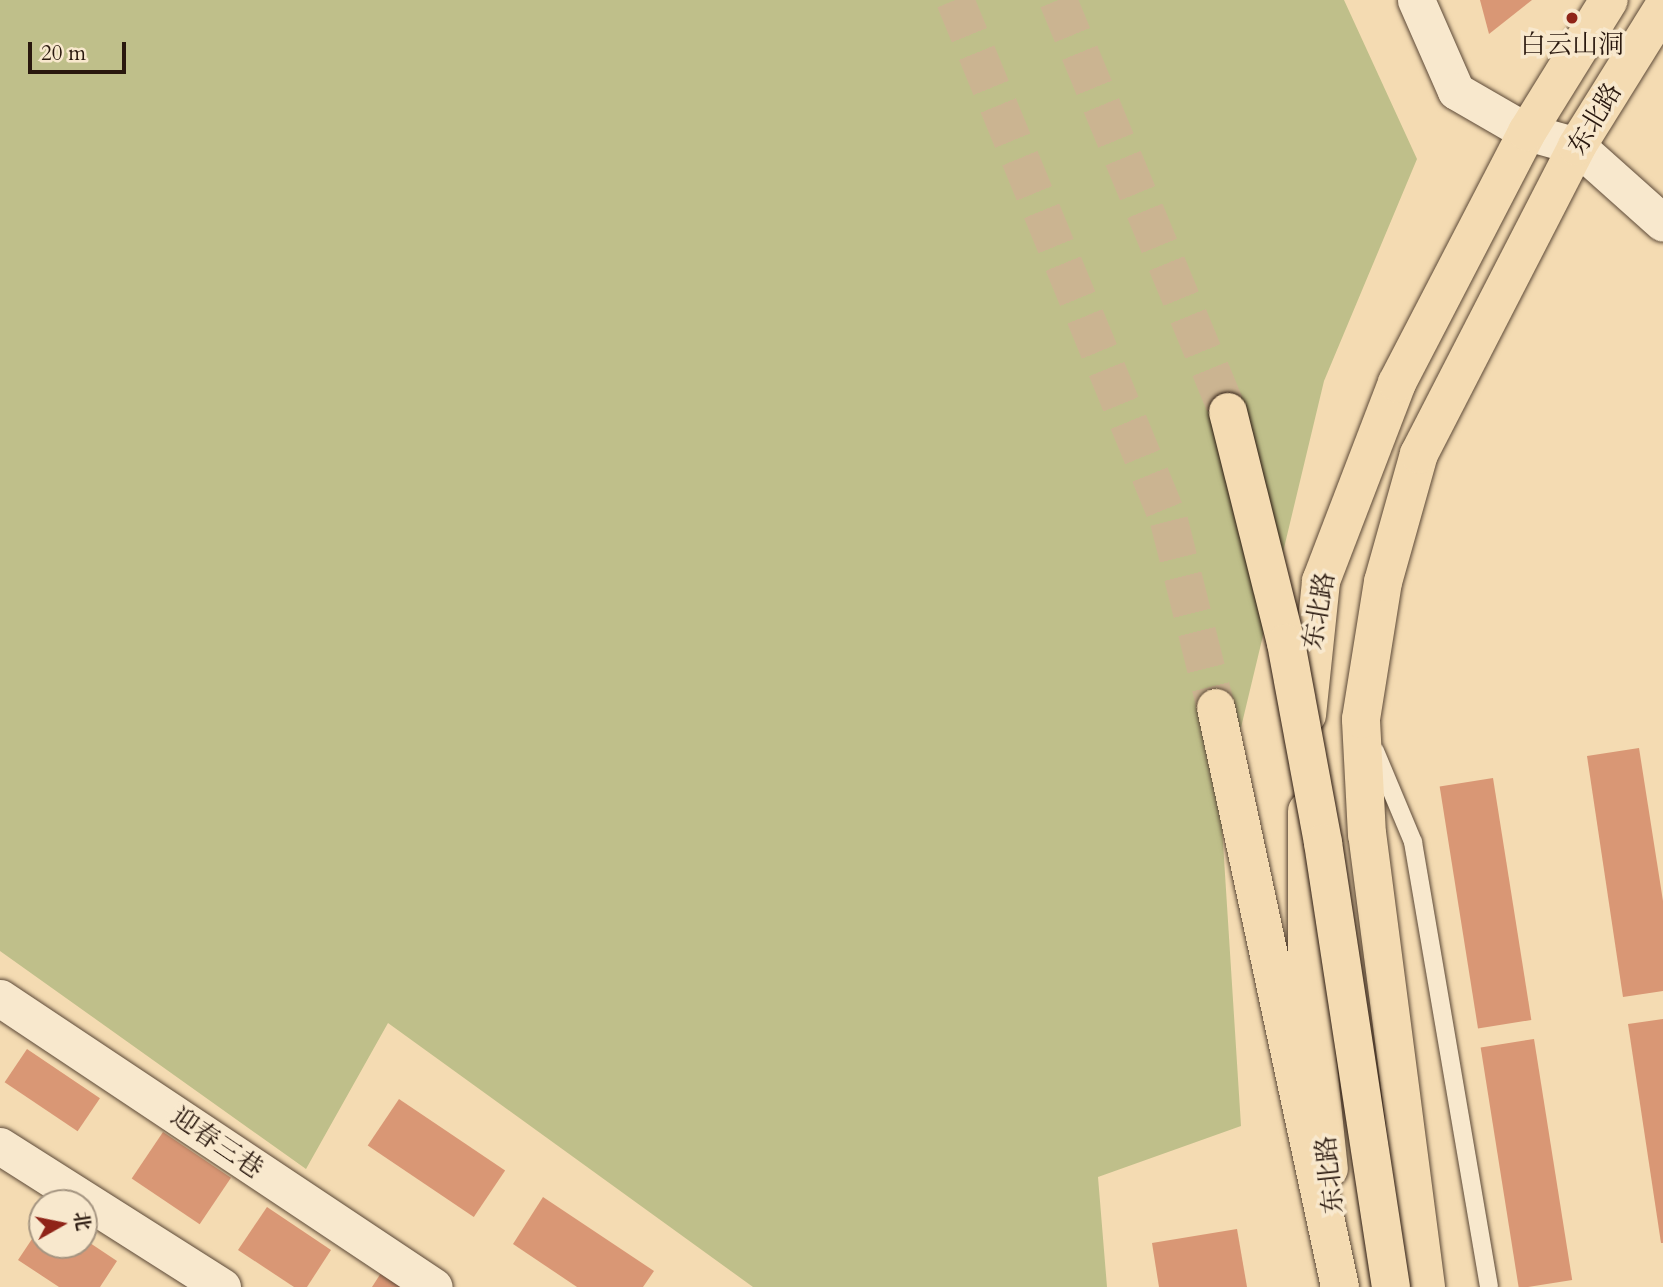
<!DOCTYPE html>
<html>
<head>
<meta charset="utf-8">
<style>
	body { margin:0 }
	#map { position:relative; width:1663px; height:1287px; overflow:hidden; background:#f4dbb2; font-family:Cardo,"Noto Serif SC",serif }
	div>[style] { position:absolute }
	.green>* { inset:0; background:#bfbf8a }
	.building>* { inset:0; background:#d99775; transform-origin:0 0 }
	.trunk-tunnel>* { height:38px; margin-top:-19px; transform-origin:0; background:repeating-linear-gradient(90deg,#cbb491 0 38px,transparent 0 57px) }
	.roads { filter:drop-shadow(0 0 2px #5c4937) drop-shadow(0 0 2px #5c4937) }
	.service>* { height:18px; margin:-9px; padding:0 9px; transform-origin:9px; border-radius:9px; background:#f8e8cd }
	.minor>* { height:37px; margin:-18.5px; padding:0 18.5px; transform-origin:18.5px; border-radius:18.5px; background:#f8e8cd }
	.primary>* { height:38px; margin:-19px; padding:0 19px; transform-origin:19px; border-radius:19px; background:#f4dbb2 }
	.trunk>* { height:38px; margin:-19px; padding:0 19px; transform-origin:19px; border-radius:19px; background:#f4dbb2 }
	.bridges { filter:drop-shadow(0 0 2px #29180e) drop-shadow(0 0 2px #29180e) }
	.trunk-bridge>* { height:38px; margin:-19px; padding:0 19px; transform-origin:19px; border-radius:19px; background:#f4dbb2 }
	.dots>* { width:19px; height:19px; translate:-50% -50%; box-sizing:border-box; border:4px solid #f8e8cd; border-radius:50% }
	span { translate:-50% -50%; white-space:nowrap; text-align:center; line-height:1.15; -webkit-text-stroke:7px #f8e8cd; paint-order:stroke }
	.poi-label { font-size:26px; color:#29180e }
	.street-label { font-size:26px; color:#29180e }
	.north { position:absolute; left:28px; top:1189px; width:70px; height:70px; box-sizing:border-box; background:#f8e8cd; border:2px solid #a59581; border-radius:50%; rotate:81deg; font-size:19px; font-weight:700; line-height:28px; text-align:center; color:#29180e }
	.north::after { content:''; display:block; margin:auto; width:24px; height:32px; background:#8f2418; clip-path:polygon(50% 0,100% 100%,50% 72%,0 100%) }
	.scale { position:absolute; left:28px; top:42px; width:98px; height:32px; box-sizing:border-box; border:4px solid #29180e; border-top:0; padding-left:9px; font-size:21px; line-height:24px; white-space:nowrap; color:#29180e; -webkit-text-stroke:5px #f8e8cd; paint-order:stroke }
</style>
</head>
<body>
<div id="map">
	<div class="green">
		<div style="clip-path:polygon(0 0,1344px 0,1417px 159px,1324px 381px,1221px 811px,1241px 1126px,1098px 1177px,1107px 1287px,753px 1287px,388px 1023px,306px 1169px,0 951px)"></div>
	</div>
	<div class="building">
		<div style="clip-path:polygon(1480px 0,1532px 0,1489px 34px)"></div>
		<div style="clip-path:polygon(1639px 748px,1663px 901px,1663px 991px,1623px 997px,1587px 756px)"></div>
		<div style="left:1493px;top:778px;width:245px;height:54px;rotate:81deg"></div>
		<div style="clip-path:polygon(1663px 1019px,1663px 1243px,1661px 1243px,1628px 1024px)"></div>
		<div style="left:1534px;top:1039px;width:244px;height:54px;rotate:81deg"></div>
		<div style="left:27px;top:1049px;width:88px;height:40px;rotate:34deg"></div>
		<div style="left:399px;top:1099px;width:128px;height:56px;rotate:34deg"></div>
		<div style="left:163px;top:1132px;width:82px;height:56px;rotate:34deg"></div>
		<div style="clip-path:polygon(543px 1197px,654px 1271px,643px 1287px,577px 1287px,513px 1244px)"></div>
		<div style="clip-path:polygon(267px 1207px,331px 1250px,307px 1287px,294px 1287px,238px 1250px)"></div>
		<div style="clip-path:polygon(42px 1224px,42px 1245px,84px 1245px,84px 1239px,117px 1261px,100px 1287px,59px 1287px,18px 1260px)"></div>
		<div style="clip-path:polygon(1237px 1229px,1247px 1287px,1159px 1287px,1152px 1243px)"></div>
		<div style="clip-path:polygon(381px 1273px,401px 1287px,372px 1287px)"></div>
	</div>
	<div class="trunk-tunnel">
		<div style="left:955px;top:0;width:563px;rotate:67.67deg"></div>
		<div style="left:1169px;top:521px;width:193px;rotate:75.9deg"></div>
		<div style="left:1058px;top:0;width:446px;rotate:67.6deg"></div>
	</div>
	<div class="roads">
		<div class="service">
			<div style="left:1375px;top:751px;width:99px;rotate:67.3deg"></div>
			<div style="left:1413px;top:842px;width:451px;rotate:80.3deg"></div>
		</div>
		<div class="minor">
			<div style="left:1416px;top:0;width:99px;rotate:66.3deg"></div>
			<div style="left:1456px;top:91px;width:82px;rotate:30deg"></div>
			<div style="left:1527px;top:132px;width:52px;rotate:15.6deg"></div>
			<div style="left:1577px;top:146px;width:115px;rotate:41.8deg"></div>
			<div style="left:0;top:998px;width:521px;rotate:33.66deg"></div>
			<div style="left:0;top:1146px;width:263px;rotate:32.4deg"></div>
		</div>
		<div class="primary">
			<div style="left:1307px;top:715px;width:135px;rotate:-84deg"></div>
			<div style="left:1321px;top:581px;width:212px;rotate:-69deg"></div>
			<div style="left:1397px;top:383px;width:283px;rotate:-62.6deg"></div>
			<div style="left:1527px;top:132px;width:155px;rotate:-58.2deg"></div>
			<div style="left:1307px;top:811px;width:150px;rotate:90deg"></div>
			<div style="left:1307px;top:961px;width:209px;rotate:84deg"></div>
			<div style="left:1426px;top:1287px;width:456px;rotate:-97.4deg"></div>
			<div style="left:1367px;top:835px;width:116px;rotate:-93deg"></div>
			<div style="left:1361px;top:719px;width:139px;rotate:-80.9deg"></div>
			<div style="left:1383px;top:582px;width:133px;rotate:-74.3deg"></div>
			<div style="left:1419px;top:454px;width:346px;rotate:-62.8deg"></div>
			<div style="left:1577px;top:146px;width:163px;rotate:-58.1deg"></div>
		</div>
		<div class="trunk">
			<div style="left:1216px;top:708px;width:592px;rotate:77.91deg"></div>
		</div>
	</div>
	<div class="bridges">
		<div class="trunk-bridge">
			<div style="left:1228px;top:412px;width:238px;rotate:75.9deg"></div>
			<div style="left:1286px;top:643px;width:203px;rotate:79.5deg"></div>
			<div style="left:1323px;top:843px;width:449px;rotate:81.3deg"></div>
		</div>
	</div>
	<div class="dots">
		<div style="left:1572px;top:18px;background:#8f2418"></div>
	</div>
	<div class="poi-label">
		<span style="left:1572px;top:45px">白云山洞</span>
	</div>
	<div class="street-label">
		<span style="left:1595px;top:119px;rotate:-59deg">东北路</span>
		<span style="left:1319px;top:611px;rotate:-80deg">东北路</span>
		<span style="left:217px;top:1143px;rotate:34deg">迎春三巷</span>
		<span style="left:1330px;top:1175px;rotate:-96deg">东北路</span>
	</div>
	<div class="north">北</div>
	<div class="scale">20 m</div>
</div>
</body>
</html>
